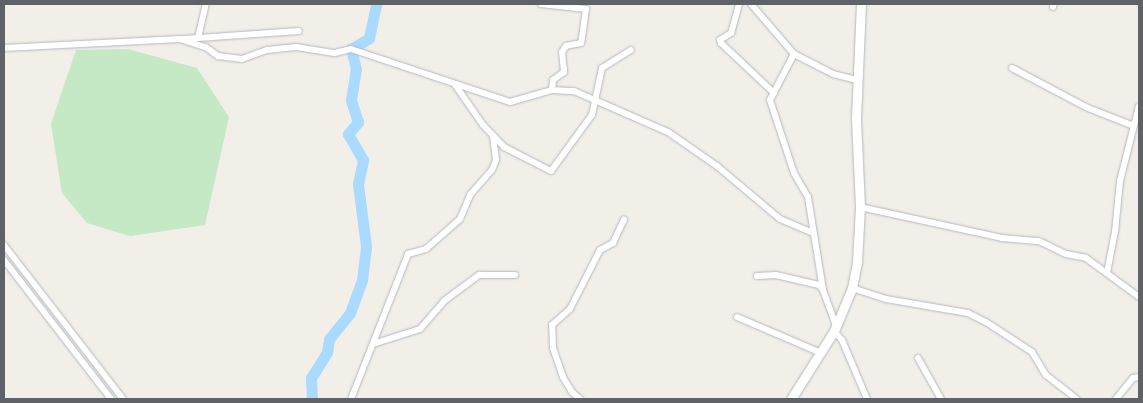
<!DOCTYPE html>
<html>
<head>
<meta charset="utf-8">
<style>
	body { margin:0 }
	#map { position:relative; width:1143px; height:403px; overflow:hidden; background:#f1efe8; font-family:Rubik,sans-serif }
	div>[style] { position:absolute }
	.green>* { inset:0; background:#c5e8c5 }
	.river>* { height:11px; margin:-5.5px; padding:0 5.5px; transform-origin:5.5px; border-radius:5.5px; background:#aadaff }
	.roads { filter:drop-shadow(0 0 1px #b5b8bc) drop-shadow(0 0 1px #b5b8bc) }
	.minor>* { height:6px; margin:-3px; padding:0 3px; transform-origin:3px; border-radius:3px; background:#fff }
	.tertiary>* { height:9px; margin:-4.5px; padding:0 4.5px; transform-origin:4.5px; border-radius:4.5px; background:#fff }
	span { translate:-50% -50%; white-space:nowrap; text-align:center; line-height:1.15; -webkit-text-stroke:4px #fff; paint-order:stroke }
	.frame { position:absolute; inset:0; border:5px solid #5f6368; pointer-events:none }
</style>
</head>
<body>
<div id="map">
	<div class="green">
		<div style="clip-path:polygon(128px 49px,197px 68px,229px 117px,205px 225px,130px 236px,87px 223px,62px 193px,51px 124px,76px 50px)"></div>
	</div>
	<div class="river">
		<div style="left:312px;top:399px;width:21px;rotate:-93deg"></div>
		<div style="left:311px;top:378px;width:31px;rotate:-58deg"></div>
		<div style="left:327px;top:352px;width:13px;rotate:-81deg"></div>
		<div style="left:329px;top:339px;width:33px;rotate:-51deg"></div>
		<div style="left:350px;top:313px;width:35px;rotate:-70deg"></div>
		<div style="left:362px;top:280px;width:34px;rotate:-83deg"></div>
		<div style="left:366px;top:246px;width:63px;rotate:-97.4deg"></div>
		<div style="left:358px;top:184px;width:25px;rotate:-78deg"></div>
		<div style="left:363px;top:160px;width:30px;rotate:-120deg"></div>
		<div style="left:348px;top:134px;width:16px;rotate:-50deg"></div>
		<div style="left:358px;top:122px;width:23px;rotate:-108deg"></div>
		<div style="left:351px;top:100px;width:31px;rotate:-81deg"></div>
		<div style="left:356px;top:69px;width:21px;rotate:-104deg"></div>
		<div style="left:351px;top:49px;width:21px;rotate:-31deg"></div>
		<div style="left:369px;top:38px;width:35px;rotate:-78deg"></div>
	</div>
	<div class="roads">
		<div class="minor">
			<div style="left:541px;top:4px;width:45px;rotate:6.3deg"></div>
			<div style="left:586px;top:9px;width:34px;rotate:98deg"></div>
			<div style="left:581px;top:43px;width:15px;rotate:169deg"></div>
			<div style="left:566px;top:46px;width:7px;rotate:124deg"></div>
			<div style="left:562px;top:52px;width:20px;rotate:84deg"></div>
			<div style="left:564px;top:72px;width:14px;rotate:144deg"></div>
			<div style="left:553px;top:80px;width:10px;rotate:96deg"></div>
			<div style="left:739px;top:4px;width:30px;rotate:105deg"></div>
			<div style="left:731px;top:33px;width:13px;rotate:148deg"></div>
			<div style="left:720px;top:40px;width:3px;rotate:72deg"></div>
			<div style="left:721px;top:43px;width:73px;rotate:43.3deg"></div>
			<div style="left:751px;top:4px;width:66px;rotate:49.3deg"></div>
			<div style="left:794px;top:54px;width:44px;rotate:27.1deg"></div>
			<div style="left:833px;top:74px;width:25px;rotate:14deg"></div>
			<div style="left:1053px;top:7px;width:3px;rotate:-72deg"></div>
			<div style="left:198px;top:38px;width:35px;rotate:-77deg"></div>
			<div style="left:184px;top:39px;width:115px;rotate:-4deg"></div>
			<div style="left:4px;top:48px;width:176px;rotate:-2.9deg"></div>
			<div style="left:180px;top:39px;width:28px;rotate:18deg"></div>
			<div style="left:207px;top:48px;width:14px;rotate:36deg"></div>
			<div style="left:218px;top:56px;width:24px;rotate:7deg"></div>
			<div style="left:242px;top:59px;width:27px;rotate:-20deg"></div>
			<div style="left:267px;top:50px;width:29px;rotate:-6deg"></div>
			<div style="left:296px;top:47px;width:39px;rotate:9deg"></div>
			<div style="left:335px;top:53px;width:16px;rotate:-14deg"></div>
			<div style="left:351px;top:49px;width:168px;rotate:18.4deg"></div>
			<div style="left:510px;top:102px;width:44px;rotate:-15.9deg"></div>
			<div style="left:552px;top:90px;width:22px;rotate:3deg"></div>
			<div style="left:574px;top:91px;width:103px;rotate:23.6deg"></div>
			<div style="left:668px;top:132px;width:60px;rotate:34.8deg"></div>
			<div style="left:717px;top:166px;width:82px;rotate:40.1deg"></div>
			<div style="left:780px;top:219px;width:36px;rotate:23deg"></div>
			<div style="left:794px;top:54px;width:52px;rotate:117.6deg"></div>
			<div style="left:770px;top:100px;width:77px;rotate:71.8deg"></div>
			<div style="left:794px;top:173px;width:28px;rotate:60deg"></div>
			<div style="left:808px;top:197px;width:94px;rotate:80.8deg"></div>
			<div style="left:823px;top:290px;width:37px;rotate:70deg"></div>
			<div style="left:1012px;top:68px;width:86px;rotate:27.8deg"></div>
			<div style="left:1088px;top:108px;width:49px;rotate:21.4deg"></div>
			<div style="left:456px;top:86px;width:47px;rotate:55.3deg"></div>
			<div style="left:483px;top:125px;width:30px;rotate:46deg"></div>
			<div style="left:504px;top:147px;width:53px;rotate:27.1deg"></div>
			<div style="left:551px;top:171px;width:69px;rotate:-53.8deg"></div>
			<div style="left:592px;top:115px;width:48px;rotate:-78deg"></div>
			<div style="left:602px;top:68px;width:34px;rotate:-32deg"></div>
			<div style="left:860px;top:207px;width:145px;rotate:12.3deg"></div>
			<div style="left:1002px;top:238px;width:37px;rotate:5deg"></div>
			<div style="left:1039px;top:241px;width:30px;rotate:26deg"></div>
			<div style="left:1066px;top:254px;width:20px;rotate:11deg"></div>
			<div style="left:1086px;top:258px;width:66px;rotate:36.3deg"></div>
			<div style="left:4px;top:245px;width:195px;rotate:52.3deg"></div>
			<div style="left:4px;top:260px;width:175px;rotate:52.4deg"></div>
			<div style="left:1107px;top:273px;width:42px;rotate:-79deg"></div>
			<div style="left:1115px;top:232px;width:51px;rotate:-84.4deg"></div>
			<div style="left:1120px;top:181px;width:77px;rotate:-75.8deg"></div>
			<div style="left:757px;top:276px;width:19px;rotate:-3deg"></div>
			<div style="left:776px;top:275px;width:44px;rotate:13.1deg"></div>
			<div style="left:819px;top:285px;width:6px;rotate:51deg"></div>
			<div style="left:852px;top:288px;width:36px;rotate:18deg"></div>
			<div style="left:886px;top:299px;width:83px;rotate:9.7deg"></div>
			<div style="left:968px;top:313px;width:20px;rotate:27deg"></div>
			<div style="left:986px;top:322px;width:55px;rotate:33.1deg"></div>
			<div style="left:1032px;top:352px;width:27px;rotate:59deg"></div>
			<div style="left:1046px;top:375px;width:39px;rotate:38deg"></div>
			<div style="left:737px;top:317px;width:91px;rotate:23.2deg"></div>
			<div style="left:834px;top:331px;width:12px;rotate:48deg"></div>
			<div style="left:842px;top:340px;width:64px;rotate:67deg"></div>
			<div style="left:373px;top:344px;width:49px;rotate:-17.7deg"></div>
			<div style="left:420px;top:329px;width:37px;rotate:-49deg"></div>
			<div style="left:444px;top:301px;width:44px;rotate:-36.6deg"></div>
			<div style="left:479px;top:275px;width:36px"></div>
			<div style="left:918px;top:358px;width:47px;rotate:60.7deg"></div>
			<div style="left:351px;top:399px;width:156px;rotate:-68.5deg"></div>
			<div style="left:408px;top:254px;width:19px;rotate:-16deg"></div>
			<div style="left:426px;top:249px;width:45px;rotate:-41.4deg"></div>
			<div style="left:460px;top:219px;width:26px;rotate:-67deg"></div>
			<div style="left:470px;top:195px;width:33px;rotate:-49deg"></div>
			<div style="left:492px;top:170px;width:11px;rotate:-68deg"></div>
			<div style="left:496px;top:160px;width:24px;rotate:-97deg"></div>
			<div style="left:580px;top:399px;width:11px;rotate:-139deg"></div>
			<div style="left:572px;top:392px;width:17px;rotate:-121deg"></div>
			<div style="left:563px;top:377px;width:31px;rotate:-109deg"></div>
			<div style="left:553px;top:348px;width:23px;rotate:-92deg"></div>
			<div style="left:552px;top:325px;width:24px;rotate:-42deg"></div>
			<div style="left:570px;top:309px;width:66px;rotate:-63deg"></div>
			<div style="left:600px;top:250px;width:15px;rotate:-28deg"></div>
			<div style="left:613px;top:243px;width:26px;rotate:-65deg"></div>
			<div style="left:1116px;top:399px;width:27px;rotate:-51deg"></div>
			<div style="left:1133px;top:378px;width:6px;rotate:-9deg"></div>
		</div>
		<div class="tertiary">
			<div style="left:791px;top:399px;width:80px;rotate:-57.7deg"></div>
			<div style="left:834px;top:331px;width:47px;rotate:-67.3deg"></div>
			<div style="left:852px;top:288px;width:26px;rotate:-79deg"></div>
			<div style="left:857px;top:262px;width:55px;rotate:-86.9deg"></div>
			<div style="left:860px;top:207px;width:89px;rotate:-92.6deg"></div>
			<div style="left:856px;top:118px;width:114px;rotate:-87.5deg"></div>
		</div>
	</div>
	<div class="frame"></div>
</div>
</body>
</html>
